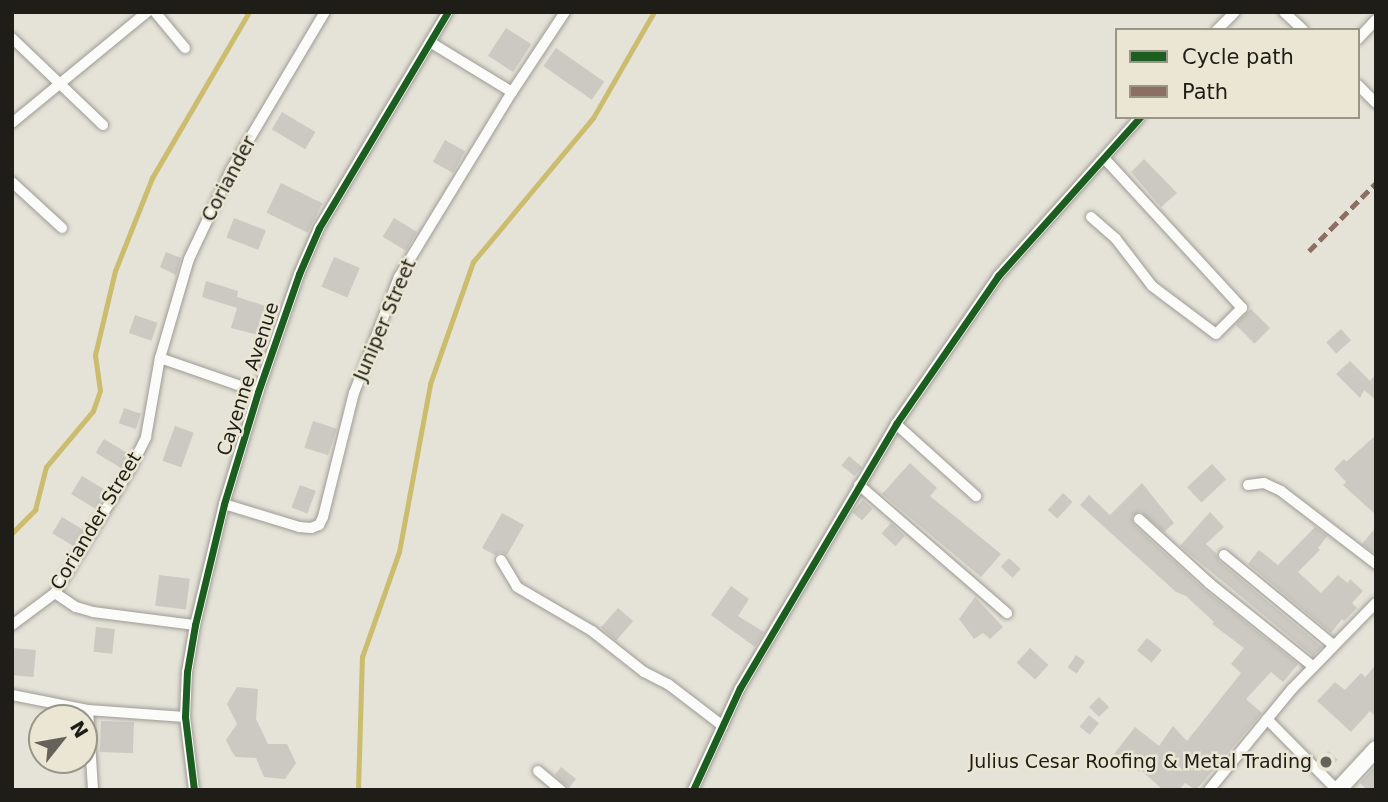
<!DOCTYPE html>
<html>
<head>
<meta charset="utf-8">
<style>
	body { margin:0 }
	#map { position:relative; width:1388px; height:802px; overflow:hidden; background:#e5e2d8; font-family:"DejaVu Sans",sans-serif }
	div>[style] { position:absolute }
	.stream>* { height:4.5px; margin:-2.25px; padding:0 2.25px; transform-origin:2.25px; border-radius:2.25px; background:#ccbc6e }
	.building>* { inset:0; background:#ccc9c2; transform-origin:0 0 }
	.roads { filter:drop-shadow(0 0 2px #9d9b94) drop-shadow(0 0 2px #9d9b94) }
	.street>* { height:10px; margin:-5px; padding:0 5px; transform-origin:5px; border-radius:5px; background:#fbfbf9 }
	.secondary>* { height:16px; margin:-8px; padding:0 8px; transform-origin:8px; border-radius:8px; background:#fbfbf9 }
	.quiet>* { height:5px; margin-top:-2.5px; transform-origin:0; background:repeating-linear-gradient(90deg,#8d6e63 0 10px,transparent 0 15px) }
	.cycleway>* { height:7px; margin:-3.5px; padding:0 3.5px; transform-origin:3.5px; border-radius:3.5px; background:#1b5e20 }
	.dots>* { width:19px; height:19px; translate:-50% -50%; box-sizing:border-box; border:4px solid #eae6d3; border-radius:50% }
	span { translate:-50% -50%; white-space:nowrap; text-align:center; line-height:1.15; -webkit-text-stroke:5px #eae6d3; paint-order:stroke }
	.street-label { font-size:19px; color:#1f1d17 }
	.poi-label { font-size:19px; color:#1f1d17 }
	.right { translate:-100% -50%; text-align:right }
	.frame { position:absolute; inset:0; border:14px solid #1f1d17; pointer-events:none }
	.legend { position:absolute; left:1115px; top:28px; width:245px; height:91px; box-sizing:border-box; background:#eae6d3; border:2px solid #999688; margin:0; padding:9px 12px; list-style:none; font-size:21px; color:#1f1d17 }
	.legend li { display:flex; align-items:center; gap:14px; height:35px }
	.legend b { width:35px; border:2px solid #999688 }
	.north { position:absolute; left:28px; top:704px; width:70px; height:70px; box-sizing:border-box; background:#eae6d3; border:2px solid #999688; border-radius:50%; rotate:59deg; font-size:19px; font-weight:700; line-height:28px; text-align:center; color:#1f1d17 }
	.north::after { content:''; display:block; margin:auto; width:24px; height:32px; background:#64625b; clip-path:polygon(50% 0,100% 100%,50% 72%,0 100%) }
</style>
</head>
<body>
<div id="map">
	<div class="stream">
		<div style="left:12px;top:533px;width:33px;rotate:-45deg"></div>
		<div style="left:35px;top:510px;width:44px;rotate:-75.7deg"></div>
		<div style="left:46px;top:467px;width:73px;rotate:-50deg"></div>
		<div style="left:93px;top:411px;width:21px;rotate:-71deg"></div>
		<div style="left:100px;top:391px;width:36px;rotate:-98deg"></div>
		<div style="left:95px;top:355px;width:86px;rotate:-76.6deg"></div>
		<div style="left:115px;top:271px;width:100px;rotate:-68.3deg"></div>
		<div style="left:152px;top:178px;width:192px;rotate:-59.7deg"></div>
		<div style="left:358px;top:790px;width:133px;rotate:-88.3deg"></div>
		<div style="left:362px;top:657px;width:111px;rotate:-70.6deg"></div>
		<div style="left:399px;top:552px;width:171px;rotate:-79.5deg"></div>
		<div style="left:430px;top:384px;width:129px;rotate:-70.6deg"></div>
		<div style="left:473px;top:262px;width:187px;rotate:-50.2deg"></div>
		<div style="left:593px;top:118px;width:122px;rotate:-60.1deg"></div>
	</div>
	<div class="building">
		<div style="left:506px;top:28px;width:30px;height:33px;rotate:33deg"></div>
		<div style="left:556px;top:48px;width:59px;height:22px;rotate:35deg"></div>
		<div style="left:282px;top:112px;width:39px;height:20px;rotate:31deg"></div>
		<div style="left:445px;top:140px;width:23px;height:25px;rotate:29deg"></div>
		<div style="clip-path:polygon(1144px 159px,1177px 193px,1161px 207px,1131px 172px)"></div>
		<div style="left:281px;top:183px;width:46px;height:33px;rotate:26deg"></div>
		<div style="left:234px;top:218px;width:34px;height:21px;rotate:21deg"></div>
		<div style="left:394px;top:218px;width:27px;height:22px;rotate:31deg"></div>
		<div style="clip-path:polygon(166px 252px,181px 258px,176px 275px,160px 267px)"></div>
		<div style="left:334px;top:257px;width:28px;height:32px;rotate:23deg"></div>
		<div style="clip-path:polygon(206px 281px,238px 291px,237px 297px,272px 308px,265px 337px,231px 328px,237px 308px,202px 297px)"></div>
		<div style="left:1251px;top:309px;width:27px;height:22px;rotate:45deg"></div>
		<div style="left:135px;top:315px;width:24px;height:19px;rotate:19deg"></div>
		<div style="left:1341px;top:329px;width:15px;height:20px;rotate:48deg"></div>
		<div style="clip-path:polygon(1350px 361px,1370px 381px,1376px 374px,1376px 400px,1364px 390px,1360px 398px,1336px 374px)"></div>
		<div style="left:124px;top:408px;width:18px;height:16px;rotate:19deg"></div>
		<div style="left:313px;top:421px;width:25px;height:28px;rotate:18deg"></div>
		<div style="left:175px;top:426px;width:20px;height:37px;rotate:20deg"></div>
		<div style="clip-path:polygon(1376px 435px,1376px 515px,1343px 485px,1346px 482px,1334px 469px,1344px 459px,1346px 462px)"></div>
		<div style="left:104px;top:439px;width:29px;height:16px;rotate:31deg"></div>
		<div style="left:849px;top:456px;width:17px;height:12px;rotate:40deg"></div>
		<div style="clip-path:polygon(910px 463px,937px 488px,930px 496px,1001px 554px,981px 577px,882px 494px)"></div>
		<div style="left:1212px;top:464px;width:21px;height:34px;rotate:47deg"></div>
		<div style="left:82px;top:476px;width:29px;height:21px;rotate:31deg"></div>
		<div style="clip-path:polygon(1142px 483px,1174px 523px,1164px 532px,1140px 511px,1132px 517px,1134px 525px,1204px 589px,1298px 664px,1283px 682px,1271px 672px,1246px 699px,1262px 713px,1196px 790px,1185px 783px,1179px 790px,1163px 790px,1141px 770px,1139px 772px,1114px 754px,1135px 727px,1159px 746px,1173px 726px,1187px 741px,1241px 673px,1231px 664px,1244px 648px,1212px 624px,1214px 622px,1186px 596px,1176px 592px,1080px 505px,1089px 495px,1110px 515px)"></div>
		<div style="left:300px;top:485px;width:17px;height:24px;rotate:21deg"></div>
		<div style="left:1063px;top:493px;width:13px;height:23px;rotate:42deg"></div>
		<div style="left:863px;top:500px;width:13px;height:16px;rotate:42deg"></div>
		<div style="clip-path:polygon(1210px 512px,1224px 527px,1206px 544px,1216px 553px,1219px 561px,1322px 647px,1313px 656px,1180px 546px)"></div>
		<div style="clip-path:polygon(502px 513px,524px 525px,507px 555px,500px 552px,495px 555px,482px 548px)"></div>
		<div style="left:62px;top:517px;width:26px;height:19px;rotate:31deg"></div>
		<div style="left:891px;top:523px;width:19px;height:14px;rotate:43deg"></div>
		<div style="clip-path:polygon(1315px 527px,1327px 536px,1318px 548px,1320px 550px,1298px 572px,1321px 593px,1338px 575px,1348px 583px,1350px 579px,1363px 591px,1352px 603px,1357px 608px,1344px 621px,1342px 619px,1331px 633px,1248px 564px,1259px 550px,1278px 565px)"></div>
		<div style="clip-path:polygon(1376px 527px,1376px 554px,1362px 544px)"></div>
		<div style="left:1009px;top:558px;width:16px;height:12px;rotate:43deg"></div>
		<div style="left:159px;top:575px;width:31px;height:31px;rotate:7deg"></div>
		<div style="clip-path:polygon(731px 586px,749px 599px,738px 616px,764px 632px,755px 647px,711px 615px)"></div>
		<div style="clip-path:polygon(975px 597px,1003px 627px,990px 639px,983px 633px,974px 639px,959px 619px)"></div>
		<div style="left:618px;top:608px;width:20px;height:26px;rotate:41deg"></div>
		<div style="left:96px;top:627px;width:19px;height:25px;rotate:6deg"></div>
		<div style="left:1147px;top:638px;width:19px;height:16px;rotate:39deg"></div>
		<div style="left:12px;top:648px;width:24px;height:27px;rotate:5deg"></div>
		<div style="left:1030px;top:648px;width:25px;height:20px;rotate:42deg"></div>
		<div style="left:1076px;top:655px;width:11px;height:15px;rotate:34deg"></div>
		<div style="clip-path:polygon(1376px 665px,1376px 717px,1370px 711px,1351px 732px,1317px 701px,1335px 682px,1345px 690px,1361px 673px,1365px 677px)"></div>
		<div style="clip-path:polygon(237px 687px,258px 689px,256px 719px,268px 744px,287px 744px,296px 763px,285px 779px,264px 777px,256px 758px,236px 757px,232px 752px,226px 740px,237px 724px,227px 704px)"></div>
		<div style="left:1099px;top:697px;width:14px;height:14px;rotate:45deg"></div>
		<div style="left:1089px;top:715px;width:13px;height:15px;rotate:39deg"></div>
		<div style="left:101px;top:721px;width:33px;height:31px;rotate:2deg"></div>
		<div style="left:1328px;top:751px;width:13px;height:13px;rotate:42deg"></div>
		<div style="clip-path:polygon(1376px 765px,1376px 790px,1367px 790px,1360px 783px)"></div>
		<div style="clip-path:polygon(561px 767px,576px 779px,569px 788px,555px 775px)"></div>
	</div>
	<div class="roads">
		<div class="street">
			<div style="left:155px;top:12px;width:47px;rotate:50.2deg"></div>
			<div style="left:1284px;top:12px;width:26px;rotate:43deg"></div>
			<div style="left:1217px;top:30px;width:25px;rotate:-45deg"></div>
			<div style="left:12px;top:38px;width:126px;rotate:43.7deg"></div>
			<div style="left:1358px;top:39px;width:26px;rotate:-47deg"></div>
			<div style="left:430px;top:42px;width:96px;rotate:31.4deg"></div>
			<div style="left:1358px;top:85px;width:25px;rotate:45deg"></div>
			<div style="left:12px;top:123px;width:175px;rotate:-39.4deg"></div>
			<div style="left:12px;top:182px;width:68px;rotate:42.6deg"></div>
			<div style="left:1091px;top:217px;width:33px;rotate:41deg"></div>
			<div style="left:1116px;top:239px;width:59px;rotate:52.5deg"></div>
			<div style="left:1152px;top:286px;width:80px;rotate:36.9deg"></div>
			<div style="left:1216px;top:334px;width:37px;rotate:-45deg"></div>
			<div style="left:1242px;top:308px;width:204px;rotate:-132.6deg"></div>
			<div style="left:160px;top:358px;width:104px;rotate:19.1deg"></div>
			<div style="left:896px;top:424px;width:108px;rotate:42deg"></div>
			<div style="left:859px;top:485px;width:196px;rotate:40.9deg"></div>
			<div style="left:1248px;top:485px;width:16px;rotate:-7deg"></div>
			<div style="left:1264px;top:483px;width:19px;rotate:25deg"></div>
			<div style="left:1281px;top:491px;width:120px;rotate:37.5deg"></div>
			<div style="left:224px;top:504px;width:78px;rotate:17deg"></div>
			<div style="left:299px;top:527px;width:12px;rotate:5deg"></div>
			<div style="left:311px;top:528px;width:9px;rotate:-21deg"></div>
			<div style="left:319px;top:525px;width:9px;rotate:-63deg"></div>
			<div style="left:323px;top:517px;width:128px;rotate:-76deg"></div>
			<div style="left:354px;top:393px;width:124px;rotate:-68.8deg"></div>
			<div style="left:399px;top:277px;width:217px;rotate:-58.6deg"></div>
			<div style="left:512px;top:92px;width:96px;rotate:-56.5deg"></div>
			<div style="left:1139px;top:519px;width:95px;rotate:42.4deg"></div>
			<div style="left:1209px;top:583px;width:134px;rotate:38.7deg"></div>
			<div style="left:1224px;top:555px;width:141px;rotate:39.5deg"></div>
			<div style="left:501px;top:560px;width:31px;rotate:59deg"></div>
			<div style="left:517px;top:587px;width:87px;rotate:30.4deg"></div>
			<div style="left:592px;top:631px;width:66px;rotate:38.3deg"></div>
			<div style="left:644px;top:672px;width:27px;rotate:27deg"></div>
			<div style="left:668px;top:684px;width:69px;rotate:37.4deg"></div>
			<div style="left:55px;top:593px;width:25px;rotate:34deg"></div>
			<div style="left:76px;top:607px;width:18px;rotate:16deg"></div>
			<div style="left:93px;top:612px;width:103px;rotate:7.3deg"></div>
			<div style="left:12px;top:625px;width:54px;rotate:-36.7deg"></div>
			<div style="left:55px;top:593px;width:145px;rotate:-58.8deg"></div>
			<div style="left:130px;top:469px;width:36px;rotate:-63deg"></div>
			<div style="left:146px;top:437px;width:80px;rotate:-80deg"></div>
			<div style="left:160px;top:358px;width:103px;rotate:-73.7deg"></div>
			<div style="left:189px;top:259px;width:98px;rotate:-64.7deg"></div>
			<div style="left:231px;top:170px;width:184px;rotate:-59.3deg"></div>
			<div style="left:12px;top:695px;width:77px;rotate:11.2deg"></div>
			<div style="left:88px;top:710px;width:97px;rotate:4.1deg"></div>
			<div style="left:88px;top:710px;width:80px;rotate:86.4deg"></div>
			<div style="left:1267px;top:719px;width:100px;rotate:45.4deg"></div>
			<div style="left:538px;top:771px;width:30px;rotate:40deg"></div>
			<div style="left:194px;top:790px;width:74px;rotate:-97deg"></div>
			<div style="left:185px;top:717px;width:45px;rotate:-87.5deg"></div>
			<div style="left:187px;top:672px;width:48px;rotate:-80.3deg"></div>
			<div style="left:195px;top:625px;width:124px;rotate:-76.5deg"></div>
			<div style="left:224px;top:504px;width:117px;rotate:-73.1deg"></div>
			<div style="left:258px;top:392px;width:125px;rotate:-70.8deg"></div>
			<div style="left:299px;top:274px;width:50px;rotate:-66.5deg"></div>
			<div style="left:319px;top:228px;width:252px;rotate:-59.2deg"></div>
			<div style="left:693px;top:790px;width:112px;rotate:-65.3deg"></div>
			<div style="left:740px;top:688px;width:307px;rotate:-59.4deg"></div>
			<div style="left:896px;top:424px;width:180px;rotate:-55.4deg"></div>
			<div style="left:998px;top:276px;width:213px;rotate:-48.2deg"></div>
			<div style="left:1209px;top:790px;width:131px;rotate:-50.6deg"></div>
			<div style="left:1292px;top:689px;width:120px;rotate:-45.7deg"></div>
		</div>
		<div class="secondary">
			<div style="left:1338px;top:790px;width:56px;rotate:-47.2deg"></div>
		</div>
	</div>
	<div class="quiet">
		<div style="left:1309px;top:251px;width:95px;rotate:-45.4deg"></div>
	</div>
	<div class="cycleway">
		<div style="left:194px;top:790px;width:74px;rotate:-97deg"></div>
		<div style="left:185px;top:717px;width:45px;rotate:-87.5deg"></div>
		<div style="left:187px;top:672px;width:48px;rotate:-80.3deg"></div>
		<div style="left:195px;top:625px;width:124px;rotate:-76.5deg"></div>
		<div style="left:224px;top:504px;width:117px;rotate:-73.1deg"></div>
		<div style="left:258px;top:392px;width:125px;rotate:-70.8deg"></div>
		<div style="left:299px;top:274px;width:50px;rotate:-66.5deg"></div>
		<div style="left:319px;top:228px;width:252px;rotate:-59.2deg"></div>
		<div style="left:693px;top:790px;width:112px;rotate:-65.3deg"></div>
		<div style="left:740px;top:688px;width:307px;rotate:-59.4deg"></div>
		<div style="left:896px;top:424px;width:180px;rotate:-55.4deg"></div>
		<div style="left:998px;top:276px;width:213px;rotate:-48.2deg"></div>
	</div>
	<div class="dots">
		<div style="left:1326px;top:762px;background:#64625b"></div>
	</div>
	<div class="street-label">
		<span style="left:229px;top:179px;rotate:-62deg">Coriander</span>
		<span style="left:385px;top:320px;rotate:-67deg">Juniper Street</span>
		<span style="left:248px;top:379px;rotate:-72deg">Cayenne Avenue</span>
		<span style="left:96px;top:521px;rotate:-59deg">Coriander Street</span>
	</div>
	<div class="poi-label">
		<span class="right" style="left:1312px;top:762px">Julius Cesar Roofing &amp; Metal Trading</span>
	</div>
	<div class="frame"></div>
	<ul class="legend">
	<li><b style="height:9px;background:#1b5e20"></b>Cycle path</li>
	<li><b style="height:9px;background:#8d6e63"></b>Path</li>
	</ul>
	<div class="north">N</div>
</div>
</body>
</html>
